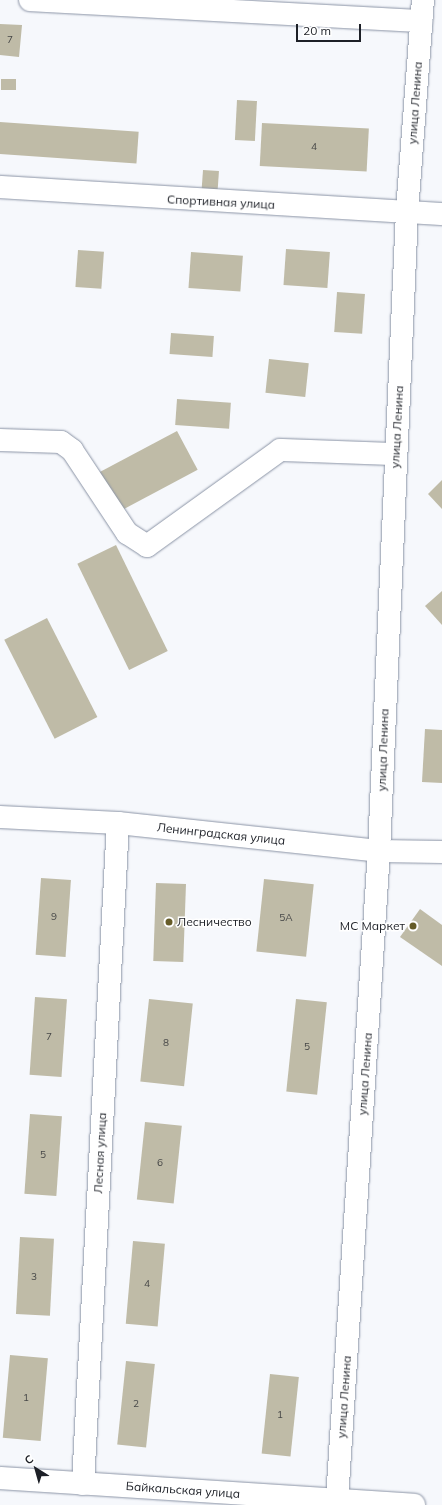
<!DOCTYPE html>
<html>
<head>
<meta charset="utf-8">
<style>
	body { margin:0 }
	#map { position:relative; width:442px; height:1505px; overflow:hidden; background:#f6f8fc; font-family:Mulish,sans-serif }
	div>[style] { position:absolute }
	.building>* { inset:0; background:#bfbba7; transform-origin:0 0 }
	.roads { filter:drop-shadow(0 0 1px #8b94a6) drop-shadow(0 0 1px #8b94a6) }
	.minor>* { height:22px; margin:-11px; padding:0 11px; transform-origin:11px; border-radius:11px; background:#fff }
	.dots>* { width:11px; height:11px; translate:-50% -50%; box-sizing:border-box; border:2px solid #fff; border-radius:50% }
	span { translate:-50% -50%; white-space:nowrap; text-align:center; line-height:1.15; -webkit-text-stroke:3px #fff; paint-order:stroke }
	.number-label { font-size:10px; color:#464747 }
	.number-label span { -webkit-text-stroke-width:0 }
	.street-label { font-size:12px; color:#1d2027 }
	.poi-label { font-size:12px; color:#1d2027 }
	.left { translate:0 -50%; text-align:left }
	.right { translate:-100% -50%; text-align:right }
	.north { position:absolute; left:16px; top:1449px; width:40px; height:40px; -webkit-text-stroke:3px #fff; paint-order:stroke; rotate:323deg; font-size:11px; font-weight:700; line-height:16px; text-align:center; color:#1d2027 }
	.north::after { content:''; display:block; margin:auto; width:14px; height:18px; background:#1d2027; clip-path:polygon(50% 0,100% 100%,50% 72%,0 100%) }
	.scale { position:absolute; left:296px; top:24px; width:65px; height:18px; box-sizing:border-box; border:2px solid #1d2027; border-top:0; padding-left:5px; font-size:12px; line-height:14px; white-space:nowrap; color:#1d2027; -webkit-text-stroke:3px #fff; paint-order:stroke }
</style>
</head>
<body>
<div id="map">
	<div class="building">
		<div style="clip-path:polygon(0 24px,22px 25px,19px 57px,0 55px)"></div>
		<div style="left:1px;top:79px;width:15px;height:11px"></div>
		<div style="left:237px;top:100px;width:20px;height:40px;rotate:3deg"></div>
		<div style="left:0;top:122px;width:139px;height:32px;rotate:4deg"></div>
		<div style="left:262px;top:123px;width:107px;height:43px;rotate:3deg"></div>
		<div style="left:203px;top:170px;width:16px;height:20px;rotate:4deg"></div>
		<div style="left:286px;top:249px;width:44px;height:36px;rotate:4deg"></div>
		<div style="left:78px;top:250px;width:26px;height:37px;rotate:4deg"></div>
		<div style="left:191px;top:252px;width:52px;height:36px;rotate:4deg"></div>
		<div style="left:337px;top:292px;width:28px;height:40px;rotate:4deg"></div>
		<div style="left:171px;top:333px;width:43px;height:21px;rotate:4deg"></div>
		<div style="left:269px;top:359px;width:40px;height:34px;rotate:6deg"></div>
		<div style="left:177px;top:399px;width:54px;height:26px;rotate:4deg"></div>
		<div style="left:177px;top:431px;width:44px;height:89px;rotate:62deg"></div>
		<div style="clip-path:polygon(442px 480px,442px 509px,428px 494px)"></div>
		<div style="left:116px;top:545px;width:118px;height:43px;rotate:64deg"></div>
		<div style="clip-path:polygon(442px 591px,442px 625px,425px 606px)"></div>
		<div style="left:47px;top:618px;width:111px;height:48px;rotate:63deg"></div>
		<div style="clip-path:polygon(425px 729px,442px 730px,442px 783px,422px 782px)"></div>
		<div style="left:41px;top:878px;width:30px;height:77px;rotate:4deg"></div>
		<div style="left:264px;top:879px;width:50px;height:73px;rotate:6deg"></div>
		<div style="left:156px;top:883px;width:30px;height:78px;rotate:2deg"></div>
		<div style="clip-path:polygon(420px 909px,442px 925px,442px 966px,400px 937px)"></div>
		<div style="left:35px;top:997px;width:32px;height:78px;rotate:4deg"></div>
		<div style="left:149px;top:999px;width:44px;height:83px;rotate:6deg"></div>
		<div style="left:296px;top:999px;width:31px;height:93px;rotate:6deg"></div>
		<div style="left:30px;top:1114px;width:32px;height:80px;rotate:4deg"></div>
		<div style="left:145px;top:1122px;width:37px;height:78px;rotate:6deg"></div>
		<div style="left:20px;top:1237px;width:34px;height:77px;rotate:3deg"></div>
		<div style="left:133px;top:1241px;width:32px;height:83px;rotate:5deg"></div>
		<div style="left:10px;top:1355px;width:38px;height:83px;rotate:5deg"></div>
		<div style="left:126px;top:1361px;width:29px;height:84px;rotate:6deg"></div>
		<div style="left:270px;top:1374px;width:29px;height:80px;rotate:6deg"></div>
	</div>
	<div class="roads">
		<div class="minor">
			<div style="left:30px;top:0;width:392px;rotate:3.1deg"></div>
			<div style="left:0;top:187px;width:443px;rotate:3.5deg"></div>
			<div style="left:0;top:440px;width:61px;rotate:1.9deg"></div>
			<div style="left:61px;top:442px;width:14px;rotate:36deg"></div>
			<div style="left:72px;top:450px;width:100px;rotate:56.5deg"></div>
			<div style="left:127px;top:533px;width:24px;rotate:33deg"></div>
			<div style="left:147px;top:546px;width:164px;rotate:-35.8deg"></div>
			<div style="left:280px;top:450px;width:115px;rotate:2deg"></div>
			<div style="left:0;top:817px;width:118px;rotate:2.9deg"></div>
			<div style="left:118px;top:823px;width:262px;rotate:6.1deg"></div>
			<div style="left:379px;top:851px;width:63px;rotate:0.9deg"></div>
			<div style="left:0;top:1478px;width:415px;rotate:3.7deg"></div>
			<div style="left:83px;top:1484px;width:662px;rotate:-86.97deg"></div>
			<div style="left:337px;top:1500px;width:650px;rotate:-86.3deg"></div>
			<div style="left:379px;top:851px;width:640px;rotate:-87.49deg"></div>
			<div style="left:407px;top:212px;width:213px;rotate:-85.7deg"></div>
		</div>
	</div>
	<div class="dots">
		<div style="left:169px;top:922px;background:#665c29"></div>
		<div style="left:413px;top:926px;background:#665c29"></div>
	</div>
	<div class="number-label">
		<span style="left:10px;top:40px">7</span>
		<span style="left:314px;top:147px">4</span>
		<span style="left:54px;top:917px">9</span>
		<span style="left:286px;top:918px">5А</span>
		<span style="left:49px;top:1037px">7</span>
		<span style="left:166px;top:1043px">8</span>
		<span style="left:307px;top:1047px">5</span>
		<span style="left:43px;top:1155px">5</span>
		<span style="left:160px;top:1163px">6</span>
		<span style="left:34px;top:1277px">3</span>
		<span style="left:147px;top:1284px">4</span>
		<span style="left:26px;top:1398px">1</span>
		<span style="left:136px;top:1404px">2</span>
		<span style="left:280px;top:1415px">1</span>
	</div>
	<div class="street-label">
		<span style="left:415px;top:103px;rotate:-86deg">улица Ленина</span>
		<span style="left:221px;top:202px;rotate:3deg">Спортивная улица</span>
		<span style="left:397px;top:427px;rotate:-87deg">улица Ленина</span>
		<span style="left:383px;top:750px;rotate:-88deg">улица Ленина</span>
		<span style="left:221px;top:834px;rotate:6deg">Ленинградская улица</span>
		<span style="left:365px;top:1074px;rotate:-86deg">улица Ленина</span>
		<span style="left:100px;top:1153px;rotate:-87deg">Лесная улица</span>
		<span style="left:344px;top:1397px;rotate:-86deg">улица Ленина</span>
		<span style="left:183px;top:1490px;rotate:4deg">Байкальская улица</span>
	</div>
	<div class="poi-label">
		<span class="left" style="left:177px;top:922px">Лесничество</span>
		<span class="right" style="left:405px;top:926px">МС Маркет</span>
	</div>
	<div class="north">С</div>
	<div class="scale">20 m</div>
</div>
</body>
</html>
